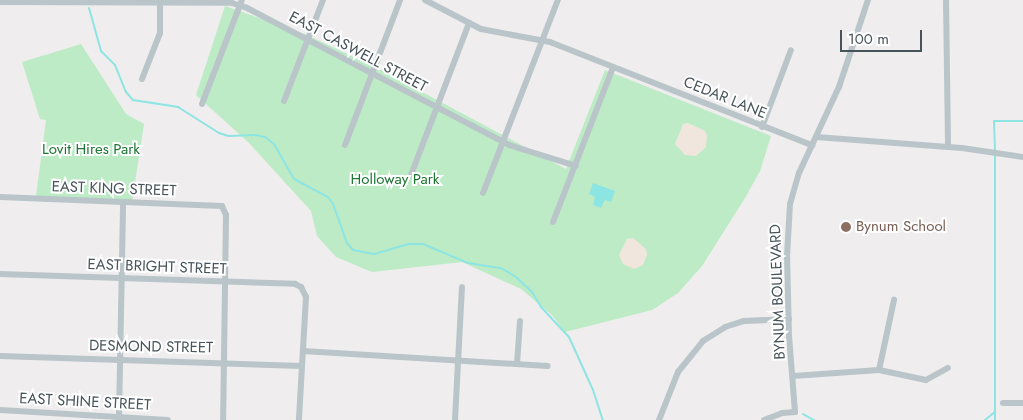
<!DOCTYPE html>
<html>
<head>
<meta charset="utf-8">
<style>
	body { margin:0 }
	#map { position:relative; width:1023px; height:420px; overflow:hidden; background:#efeded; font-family:Jost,sans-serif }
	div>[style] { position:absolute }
	.green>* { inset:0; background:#bdebc5 }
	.sand>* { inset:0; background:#f0e6de }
	.water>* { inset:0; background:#8de5e3 }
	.stream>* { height:2px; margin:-1px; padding:0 1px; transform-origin:1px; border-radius:1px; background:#8de5e3 }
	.street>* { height:6px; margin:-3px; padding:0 3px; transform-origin:3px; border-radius:3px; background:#b9c5c9 }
	.dots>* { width:14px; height:14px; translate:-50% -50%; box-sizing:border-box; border:2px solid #fff; border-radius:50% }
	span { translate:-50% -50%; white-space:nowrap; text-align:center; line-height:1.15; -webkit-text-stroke:4px #fff; paint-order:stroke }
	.street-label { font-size:15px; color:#475459 }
	.park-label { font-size:15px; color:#1d7534 }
	.education-label { font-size:15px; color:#785e54 }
	.left { translate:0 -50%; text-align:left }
	.scale { position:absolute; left:840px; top:30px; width:82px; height:22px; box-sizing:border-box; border:2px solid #475459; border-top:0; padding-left:6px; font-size:15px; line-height:18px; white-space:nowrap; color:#475459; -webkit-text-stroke:4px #fff; paint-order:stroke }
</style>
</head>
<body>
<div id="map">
	<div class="green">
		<div style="clip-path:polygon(225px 6px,307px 35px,379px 69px,566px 169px,605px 70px,771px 136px,760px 171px,745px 198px,702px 266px,678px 293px,652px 310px,565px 332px,552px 315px,521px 289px,462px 262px,372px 272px,336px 257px,317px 236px,311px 211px,248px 142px,196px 95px)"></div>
		<div style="clip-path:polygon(81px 44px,126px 114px,144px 124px,132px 202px,36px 196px,46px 120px,40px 119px,22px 62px)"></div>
	</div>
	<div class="sand">
		<div style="clip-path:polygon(688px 123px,705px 131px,707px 136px,706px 147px,696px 156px,685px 155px,675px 144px,683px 124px)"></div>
		<div style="clip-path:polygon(633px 238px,646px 249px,647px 255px,643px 265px,634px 269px,623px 264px,619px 255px,627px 239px)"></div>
	</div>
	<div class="water">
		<div style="clip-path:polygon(593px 183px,615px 191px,611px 202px,605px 200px,601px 208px,593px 205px,595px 197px,589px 194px)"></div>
	</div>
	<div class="stream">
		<div style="left:89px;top:8px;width:45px;rotate:74.4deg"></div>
		<div style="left:101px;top:51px;width:20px;rotate:45deg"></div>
		<div style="left:115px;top:65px;width:29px;rotate:68deg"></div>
		<div style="left:126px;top:92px;width:11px;rotate:49deg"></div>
		<div style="left:133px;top:100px;width:46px;rotate:8.8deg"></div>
		<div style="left:178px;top:107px;width:49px;rotate:32.4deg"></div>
		<div style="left:219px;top:133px;width:10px;rotate:17deg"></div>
		<div style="left:229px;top:136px;width:26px;rotate:-2deg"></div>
		<div style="left:255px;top:135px;width:10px;rotate:11deg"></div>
		<div style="left:265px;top:137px;width:11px;rotate:38deg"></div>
		<div style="left:274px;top:144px;width:40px;rotate:60.3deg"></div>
		<div style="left:294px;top:179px;width:38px;rotate:28deg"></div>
		<div style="left:328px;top:197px;width:9px;rotate:54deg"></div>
		<div style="left:333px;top:204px;width:41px;rotate:70.3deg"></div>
		<div style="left:347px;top:243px;width:9px;rotate:49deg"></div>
		<div style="left:353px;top:250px;width:21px;rotate:11deg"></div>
		<div style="left:374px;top:254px;width:37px;rotate:-16deg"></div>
		<div style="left:410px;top:244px;width:13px"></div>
		<div style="left:423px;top:244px;width:49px;rotate:22.9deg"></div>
		<div style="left:468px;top:263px;width:33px;rotate:9deg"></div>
		<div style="left:501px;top:268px;width:17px;rotate:31deg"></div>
		<div style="left:516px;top:277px;width:22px;rotate:43deg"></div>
		<div style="left:532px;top:292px;width:17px;rotate:59deg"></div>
		<div style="left:541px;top:307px;width:41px;rotate:47deg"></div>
		<div style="left:569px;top:337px;width:58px;rotate:65.6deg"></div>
		<div style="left:593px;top:390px;width:32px;rotate:72deg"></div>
		<div style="left:995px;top:150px;width:29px;rotate:-92deg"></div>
		<div style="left:994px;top:121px;width:29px"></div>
		<div style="left:995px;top:155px;width:265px;rotate:90deg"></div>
		<div style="left:803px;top:414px;width:13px;rotate:29deg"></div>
		<div style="left:985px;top:420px;width:13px;rotate:-39deg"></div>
	</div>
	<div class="street">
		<div style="left:425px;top:0;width:63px;rotate:27.4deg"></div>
		<div style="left:481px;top:29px;width:70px;rotate:10.7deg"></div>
		<div style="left:550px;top:42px;width:282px;rotate:21.5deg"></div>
		<div style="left:946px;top:0;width:147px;rotate:89.2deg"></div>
		<div style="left:0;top:2px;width:232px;rotate:0.2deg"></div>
		<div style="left:232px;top:3px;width:16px;rotate:18deg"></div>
		<div style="left:247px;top:8px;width:296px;rotate:27.6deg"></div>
		<div style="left:509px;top:145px;width:70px;rotate:17.4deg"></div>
		<div style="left:142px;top:79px;width:49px;rotate:-68.6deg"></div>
		<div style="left:160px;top:33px;width:30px;rotate:-90deg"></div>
		<div style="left:284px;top:101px;width:108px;rotate:-68.9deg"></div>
		<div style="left:202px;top:104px;width:111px;rotate:-69deg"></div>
		<div style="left:762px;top:127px;width:82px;rotate:-69.4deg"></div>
		<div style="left:816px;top:137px;width:146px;rotate:4.3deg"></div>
		<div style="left:962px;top:148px;width:62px;rotate:8.4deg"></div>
		<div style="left:345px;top:145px;width:155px;rotate:-69.2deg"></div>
		<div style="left:411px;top:175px;width:163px;rotate:-69.1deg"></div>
		<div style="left:483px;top:193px;width:207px;rotate:-68.8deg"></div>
		<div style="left:0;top:197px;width:222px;rotate:2.3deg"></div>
		<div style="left:222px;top:206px;width:10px;rotate:66deg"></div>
		<div style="left:226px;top:215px;width:205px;rotate:90.8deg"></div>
		<div style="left:553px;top:222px;width:166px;rotate:-68.8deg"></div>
		<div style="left:0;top:274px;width:295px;rotate:1.9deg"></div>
		<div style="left:295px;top:284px;width:7px;rotate:27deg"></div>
		<div style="left:301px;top:287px;width:11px;rotate:63deg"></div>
		<div style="left:306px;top:297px;width:123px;rotate:93.3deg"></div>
		<div style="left:303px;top:351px;width:245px;rotate:3.5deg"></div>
		<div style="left:0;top:356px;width:302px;rotate:1.9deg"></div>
		<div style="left:517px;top:364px;width:43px;rotate:-86deg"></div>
		<div style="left:879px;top:370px;width:72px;rotate:-77.9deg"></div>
		<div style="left:793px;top:376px;width:86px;rotate:-4deg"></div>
		<div style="left:879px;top:370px;width:48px;rotate:12deg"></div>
		<div style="left:926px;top:380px;width:25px;rotate:-29deg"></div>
		<div style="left:1003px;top:403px;width:20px"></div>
		<div style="left:0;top:410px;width:168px;rotate:3.4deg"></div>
		<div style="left:119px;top:417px;width:215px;rotate:-88.9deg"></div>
		<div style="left:455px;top:420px;width:133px;rotate:-87deg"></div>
		<div style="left:659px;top:420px;width:52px;rotate:-68.4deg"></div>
		<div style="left:678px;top:372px;width:40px;rotate:-51deg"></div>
		<div style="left:703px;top:341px;width:26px;rotate:-32deg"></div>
		<div style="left:725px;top:327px;width:20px;rotate:-18deg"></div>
		<div style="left:744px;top:321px;width:45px;rotate:-2.5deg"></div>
		<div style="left:764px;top:420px;width:19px;rotate:-21deg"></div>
		<div style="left:782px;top:413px;width:13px;rotate:-4deg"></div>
		<div style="left:795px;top:412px;width:76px;rotate:-94.5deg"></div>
		<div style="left:789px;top:336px;width:80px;rotate:-91.4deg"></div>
		<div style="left:787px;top:256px;width:52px;rotate:-86.7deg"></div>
		<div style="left:790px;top:204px;width:32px;rotate:-74deg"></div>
		<div style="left:799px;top:173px;width:95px;rotate:-65.1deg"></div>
		<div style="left:839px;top:87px;width:92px;rotate:-71.6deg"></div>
	</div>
	<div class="dots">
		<div style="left:846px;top:227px;background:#8d6e63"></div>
	</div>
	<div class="street-label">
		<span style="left:358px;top:52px;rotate:28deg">EAST CASWELL STREET</span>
		<span style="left:725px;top:98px;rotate:22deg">CEDAR LANE</span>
		<span style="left:114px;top:189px;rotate:2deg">EAST KING STREET</span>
		<span style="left:157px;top:267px;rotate:2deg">EAST BRIGHT STREET</span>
		<span style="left:778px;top:292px;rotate:-92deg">BYNUM BOULEVARD</span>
		<span style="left:151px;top:347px;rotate:1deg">DESMOND STREET</span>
		<span style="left:85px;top:402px;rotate:3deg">EAST SHINE STREET</span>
	</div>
	<div class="park-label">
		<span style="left:91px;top:150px">Lovit Hires Park</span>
		<span style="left:395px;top:180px">Holloway Park</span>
	</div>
	<div class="education-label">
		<span class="left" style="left:856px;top:227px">Bynum School</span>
	</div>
	<div class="scale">100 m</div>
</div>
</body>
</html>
